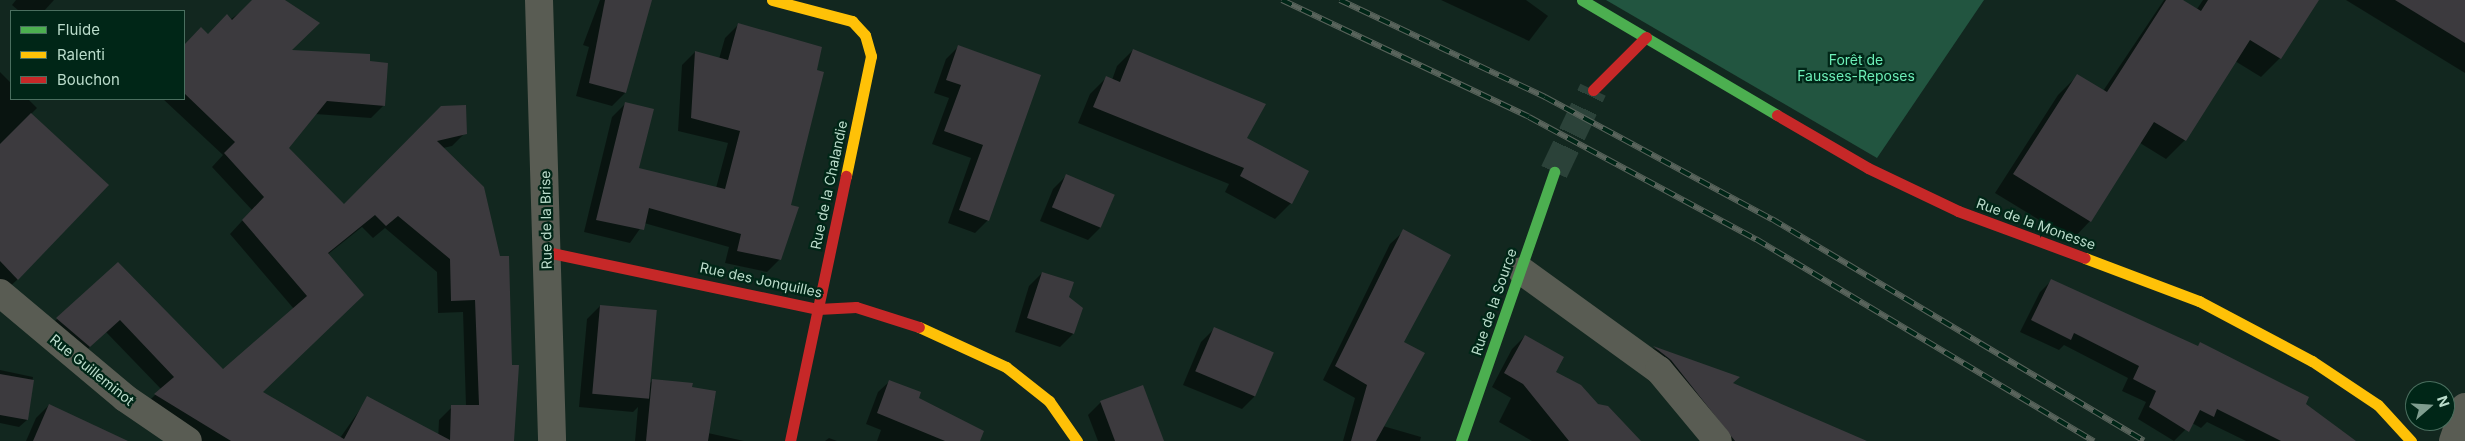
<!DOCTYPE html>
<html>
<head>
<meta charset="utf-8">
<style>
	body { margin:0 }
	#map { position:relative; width:2465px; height:441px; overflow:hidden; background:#12271f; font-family:Inter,sans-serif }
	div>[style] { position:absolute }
	.green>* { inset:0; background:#225540 }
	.shadow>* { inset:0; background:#0007 }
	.building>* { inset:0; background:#3c3a3e; transform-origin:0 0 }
	.secondary-tunnel>* { height:28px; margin-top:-14px; transform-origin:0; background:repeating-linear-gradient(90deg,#2b4239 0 28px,transparent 0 42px) }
	.street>* { height:28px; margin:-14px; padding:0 14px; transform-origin:14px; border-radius:14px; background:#595c53 }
	.fast>* { height:11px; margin:-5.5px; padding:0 5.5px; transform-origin:5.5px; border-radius:5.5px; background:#4caf50 }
	.slow>* { height:11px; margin:-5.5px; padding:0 5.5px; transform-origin:5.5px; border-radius:5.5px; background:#ffc107 }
	.jam>* { height:11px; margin:-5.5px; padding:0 5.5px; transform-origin:5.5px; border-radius:5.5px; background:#c62828 }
	.rail>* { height:5.5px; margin-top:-2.75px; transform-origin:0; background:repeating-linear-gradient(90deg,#002617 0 11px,#59645c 0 22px); box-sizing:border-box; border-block:1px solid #59645c }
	span { translate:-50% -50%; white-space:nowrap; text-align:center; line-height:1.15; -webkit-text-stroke:4.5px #002617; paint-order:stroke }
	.park-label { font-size:14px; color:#6defb8 }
	.street-label { font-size:14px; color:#badccb }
	.legend { position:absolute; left:10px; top:10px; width:175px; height:90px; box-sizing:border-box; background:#002617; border:1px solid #4a6f5f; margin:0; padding:6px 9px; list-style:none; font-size:15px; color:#badccb }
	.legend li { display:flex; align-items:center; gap:10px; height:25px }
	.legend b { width:25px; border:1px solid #4a6f5f }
	.north { position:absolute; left:2405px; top:381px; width:50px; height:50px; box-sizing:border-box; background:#002617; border:1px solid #4a6f5f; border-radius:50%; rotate:71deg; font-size:14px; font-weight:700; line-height:20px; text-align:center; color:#badccb }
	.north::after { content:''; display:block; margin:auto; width:18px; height:22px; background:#7f9d8f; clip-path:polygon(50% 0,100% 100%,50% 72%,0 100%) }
</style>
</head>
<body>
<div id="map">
	<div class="green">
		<div style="clip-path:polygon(1606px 0,1984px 0,1877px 158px)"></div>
	</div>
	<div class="shadow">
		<div style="clip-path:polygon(16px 0,54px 0,44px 11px,19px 11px,12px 5px)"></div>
		<div style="clip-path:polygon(257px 0,282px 0,289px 51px,369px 62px,384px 105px,371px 118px,315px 114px,288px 148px,344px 206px,441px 107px,465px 133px,452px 146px,443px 148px,513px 441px,438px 441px,439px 420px,452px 407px,466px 406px,463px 312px,438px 313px,437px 272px,385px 228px,373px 238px,362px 227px,327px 255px,261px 392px,340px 438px,368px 398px,434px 441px,198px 441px,143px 407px,161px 389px,106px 332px,77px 359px,44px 331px,118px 264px,223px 371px,294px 309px,230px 234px,252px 210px,212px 167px,223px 155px,163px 99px,184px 99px,184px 46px,201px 28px,208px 36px)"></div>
		<div style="clip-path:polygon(600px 0,639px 0,625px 93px,612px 106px,576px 96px,589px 47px,583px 45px)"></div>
		<div style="clip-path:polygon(1441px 0,1526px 0,1548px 16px,1529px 41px)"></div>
		<div style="clip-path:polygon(2164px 0,2181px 0,2197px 9px,2203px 0,2318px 0,2280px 58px,2261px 77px,2235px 61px,2185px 140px,2166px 159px,2140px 143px,2090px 221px,2072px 240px,1995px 193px,2058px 95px,2077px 76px,2103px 91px)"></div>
		<div style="clip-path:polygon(2346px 0,2465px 0,2465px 73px)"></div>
		<div style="clip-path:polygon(738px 25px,789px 206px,780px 259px,767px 272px,725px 263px,729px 247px,644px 223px,630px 243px,584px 232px,612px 117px,625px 104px,638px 169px,716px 188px,728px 143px,678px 131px,682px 65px,695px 52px,719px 59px,725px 38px)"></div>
		<div style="clip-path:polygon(959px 46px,1039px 75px,988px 220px,975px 233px,948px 223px,971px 158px,932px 144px,949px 98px,934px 93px,946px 59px)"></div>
		<div style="clip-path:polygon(1133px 50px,1246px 138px,1291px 203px,1275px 219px,1225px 192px,1229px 184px,1078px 123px,1090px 94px,1106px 78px,1112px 80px,1117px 66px)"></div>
		<div style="clip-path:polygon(0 72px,11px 83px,11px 99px,28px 99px,37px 108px,31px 114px,18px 279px,6px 290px,0 283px)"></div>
		<div style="clip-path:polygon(1066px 176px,1101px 227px,1088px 240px,1040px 221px,1053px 189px)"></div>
		<div style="clip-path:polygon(1404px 231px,1402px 342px,1383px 426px,1421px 437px,1420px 441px,1343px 441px,1355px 398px,1323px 380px,1390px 244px)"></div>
		<div style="clip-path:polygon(1042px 273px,1068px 297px,1073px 334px,1060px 347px,1015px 332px,1029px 286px)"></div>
		<div style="clip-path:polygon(2051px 281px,2197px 347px,2201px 343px,2304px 405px,2352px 441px,2246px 441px,2207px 422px,2201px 428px,2192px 423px,2174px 441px,2138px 419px,2146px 402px,2122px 391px,2128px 378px,2064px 345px,2059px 350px,2020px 332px,2040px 292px)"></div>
		<div style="clip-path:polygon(600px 306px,648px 385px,653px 380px,691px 388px,708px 433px,744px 441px,635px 441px,638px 407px,633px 412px,579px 407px,587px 319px)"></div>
		<div style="clip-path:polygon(1214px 329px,1255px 396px,1242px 409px,1183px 385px,1201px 342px)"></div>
		<div style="clip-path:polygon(1525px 336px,1554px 372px,1638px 441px,1532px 441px,1499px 422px,1511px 398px,1492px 387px,1512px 349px)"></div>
		<div style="clip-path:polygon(1653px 348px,1738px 378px,1732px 383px,1834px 441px,1728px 441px,1642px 359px)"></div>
		<div style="clip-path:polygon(0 370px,33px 377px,27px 420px,19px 427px,0 423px)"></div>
		<div style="clip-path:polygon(890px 381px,917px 399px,979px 441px,877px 441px,881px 430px,866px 424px,878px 392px)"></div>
		<div style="clip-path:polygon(1101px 402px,1160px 441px,1098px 441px,1088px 415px)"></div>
		<div style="clip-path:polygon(49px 405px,75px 441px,26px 441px,36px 418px)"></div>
		<div style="clip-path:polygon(829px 438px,837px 441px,825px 441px)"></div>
	</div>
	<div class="building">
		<div style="clip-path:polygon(evenodd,252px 0,285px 0,320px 23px,292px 50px,370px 54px,370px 61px,388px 63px,385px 106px,327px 101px,289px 148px,344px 204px,441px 106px,466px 105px,467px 134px,437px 141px,484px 187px,500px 256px,509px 256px,512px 365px,519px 365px,514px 441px,231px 441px,154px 394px,174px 377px,120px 320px,90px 347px,56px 318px,118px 262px,223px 369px,307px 296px,242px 220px,264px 197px,224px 153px,235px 142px,184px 93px,184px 45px,201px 27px,208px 34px,227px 14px,232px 20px,252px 0,375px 215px,386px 226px,398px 216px,450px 259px,451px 301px,475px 300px,479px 405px,451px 405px,450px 440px,367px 396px,344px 439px,263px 392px,364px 295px,328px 253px,375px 215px)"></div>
		<div style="clip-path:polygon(605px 0,652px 0,626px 93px,589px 83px)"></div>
		<div style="clip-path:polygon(2166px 0,2183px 0,2201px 11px,2208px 0,2319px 0,2281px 59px,2250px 40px,2186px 141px,2154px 122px,2091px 222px,2013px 174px,2077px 74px,2107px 92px)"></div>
		<div style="clip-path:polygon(2395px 0,2465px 0,2465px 43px)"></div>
		<div style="clip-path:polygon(738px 23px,822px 47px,817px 70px,824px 72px,791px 205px,799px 207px,781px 260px,737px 251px,741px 234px,649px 208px,644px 230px,596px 220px,625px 102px,654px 109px,639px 168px,725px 189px,740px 131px,691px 118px,695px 51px,728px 60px)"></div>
		<div style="clip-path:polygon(958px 45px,1041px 75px,989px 221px,959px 210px,983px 145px,944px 131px,961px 85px,946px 80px)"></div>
		<div style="clip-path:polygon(1133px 49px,1266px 104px,1247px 138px,1309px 171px,1292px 204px,1240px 176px,1244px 168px,1093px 107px,1106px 76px,1120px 82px)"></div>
		<div style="clip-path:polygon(31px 113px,109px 185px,18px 280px,0 261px,0 144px)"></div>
		<div style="left:1066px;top:174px;width:53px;height:36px;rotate:23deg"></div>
		<div style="clip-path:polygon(1403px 229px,1451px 255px,1404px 342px,1425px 353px,1376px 441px,1351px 441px,1367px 385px,1335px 366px)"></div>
		<div style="clip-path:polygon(1042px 272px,1074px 282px,1069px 297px,1083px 308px,1074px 334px,1027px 318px)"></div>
		<div style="clip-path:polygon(2051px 279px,2198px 346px,2200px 342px,2309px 397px,2306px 404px,2356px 441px,2281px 441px,2217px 409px,2214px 417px,2200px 410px,2189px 432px,2149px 407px,2156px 391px,2133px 379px,2139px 366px,2074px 333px,2071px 340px,2031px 320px)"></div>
		<div style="left:600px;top:305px;width:57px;height:89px;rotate:5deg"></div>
		<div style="left:1214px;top:327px;width:65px;height:48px;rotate:23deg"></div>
		<div style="clip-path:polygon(1525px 335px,1564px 357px,1556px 372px,1581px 385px,1598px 404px,1608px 406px,1641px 441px,1569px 441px,1523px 384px,1504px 373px)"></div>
		<div style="clip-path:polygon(1653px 346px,1740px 377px,1733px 383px,1867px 441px,1735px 441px,1671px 360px)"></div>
		<div style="clip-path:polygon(0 374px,34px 380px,28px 420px,0 415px)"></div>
		<div style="clip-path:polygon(652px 379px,693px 383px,692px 387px,716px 391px,708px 441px,646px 441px)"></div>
		<div style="clip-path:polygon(889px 380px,921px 392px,919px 398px,984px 431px,980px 441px,945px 441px,877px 413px)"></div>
		<div style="clip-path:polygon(1143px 385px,1164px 441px,1115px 441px,1100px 401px)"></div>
		<div style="clip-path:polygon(49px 404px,128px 441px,33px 441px)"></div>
	</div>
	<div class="secondary-tunnel">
		<div style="left:1554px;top:172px;width:91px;rotate:-64.6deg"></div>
	</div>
	<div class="street">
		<div style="left:539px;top:0;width:441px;rotate:88.3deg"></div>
		<div style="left:1522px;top:271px;width:169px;rotate:35.9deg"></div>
		<div style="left:1659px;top:370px;width:92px;rotate:50.3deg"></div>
		<div style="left:0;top:293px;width:163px;rotate:40deg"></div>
		<div style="left:125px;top:398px;width:76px;rotate:34.3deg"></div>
		<div style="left:2453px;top:441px;width:36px;rotate:-71deg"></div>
	</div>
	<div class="fast">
		<div style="left:1582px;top:0;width:226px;rotate:30.5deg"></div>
		<div style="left:1461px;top:441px;width:285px;rotate:-70.9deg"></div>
	</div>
	<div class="slow">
		<div style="left:772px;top:0;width:83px;rotate:14.7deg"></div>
		<div style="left:852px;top:21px;width:19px;rotate:47deg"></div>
		<div style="left:865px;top:35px;width:22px;rotate:74deg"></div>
		<div style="left:871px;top:56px;width:123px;rotate:101.8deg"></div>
		<div style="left:2085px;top:258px;width:122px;rotate:20.7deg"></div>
		<div style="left:2199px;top:301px;width:128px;rotate:28deg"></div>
		<div style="left:2312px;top:361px;width:79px;rotate:33.7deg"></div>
		<div style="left:2378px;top:405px;width:49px;rotate:47.5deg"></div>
		<div style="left:919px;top:327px;width:96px;rotate:24.7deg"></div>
		<div style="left:1006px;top:367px;width:55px;rotate:38.3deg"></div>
		<div style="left:1049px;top:401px;width:49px;rotate:55deg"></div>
	</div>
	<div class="jam">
		<div style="left:1593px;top:90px;width:75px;rotate:-45deg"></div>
		<div style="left:1777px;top:115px;width:105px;rotate:30.2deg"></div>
		<div style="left:1868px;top:168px;width:100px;rotate:25.5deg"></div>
		<div style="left:1958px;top:211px;width:135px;rotate:20.3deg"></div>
		<div style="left:547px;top:252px;width:277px;rotate:11.9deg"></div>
		<div style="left:818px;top:309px;width:38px;rotate:-3deg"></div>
		<div style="left:856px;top:307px;width:66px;rotate:17.6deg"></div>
		<div style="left:790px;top:441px;width:271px;rotate:-78.1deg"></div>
	</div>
	<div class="rail">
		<div style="left:1282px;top:0;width:273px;rotate:25.3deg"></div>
		<div style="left:1529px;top:117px;width:258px;rotate:28.3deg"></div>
		<div style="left:1756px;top:239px;width:394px;rotate:30.9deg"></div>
		<div style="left:1340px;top:0;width:227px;rotate:25.3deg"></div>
		<div style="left:1545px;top:97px;width:258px;rotate:28.3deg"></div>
		<div style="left:1772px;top:219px;width:433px;rotate:30.8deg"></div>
	</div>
	<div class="park-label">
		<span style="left:1856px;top:68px">Forêt de<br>Fausses-Reposes</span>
	</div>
	<div class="street-label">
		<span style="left:829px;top:185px;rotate:-78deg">Rue de la Chalandie</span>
		<span style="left:546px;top:220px;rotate:-91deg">Rue de la Brise</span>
		<span style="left:2036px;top:224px;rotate:20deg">Rue de la Monesse</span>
		<span style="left:761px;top:280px;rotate:12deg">Rue des Jonquilles</span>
		<span style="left:1494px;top:302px;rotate:-71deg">Rue de la Source</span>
		<span style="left:92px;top:370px;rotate:39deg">Rue Guilleminot</span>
	</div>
	<ul class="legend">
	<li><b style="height:6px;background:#4caf50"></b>Fluide</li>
	<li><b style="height:6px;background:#ffc107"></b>Ralenti</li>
	<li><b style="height:6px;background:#c62828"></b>Bouchon</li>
	</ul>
	<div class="north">N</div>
</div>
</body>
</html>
